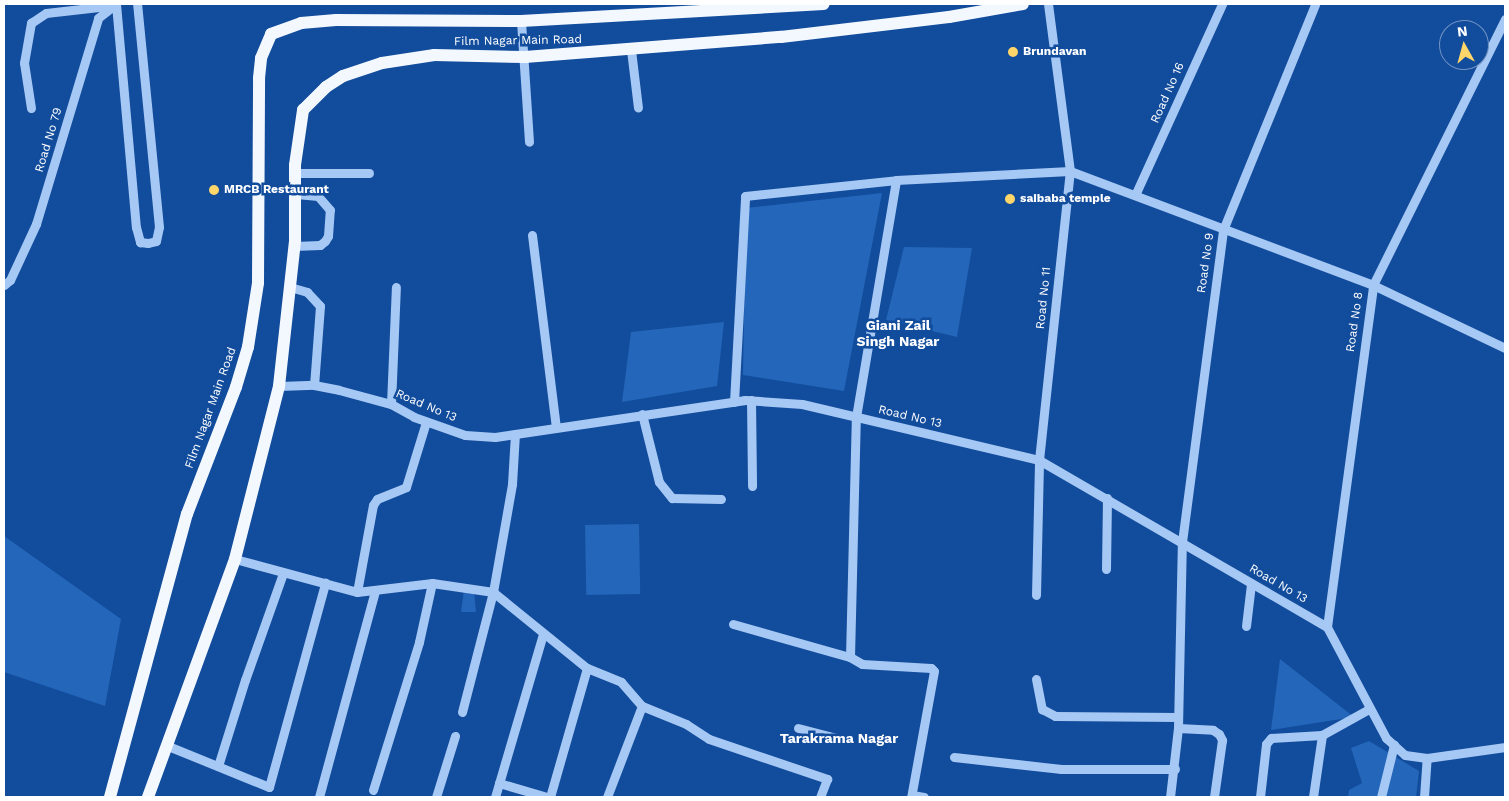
<!DOCTYPE html>
<html>
<head>
<meta charset="utf-8">
<style>
	body { margin:0 }
	#map { position:relative; width:1509px; height:801px; overflow:hidden; background:#124c9c; font-family:"Work Sans",sans-serif }
	div>[style] { position:absolute }
	.green>* { inset:0; background:#2466ba; transform-origin:0 0 }
	.minor>* { height:9px; margin:-4.5px; padding:0 4.5px; transform-origin:4.5px; border-radius:4.5px; background:#a6c8f4 }
	.major>* { height:12px; margin:-6px; padding:0 6px; transform-origin:6px; border-radius:6px; background:#f3f8ff }
	.dots>* { width:14px; height:14px; translate:-50% -50%; box-sizing:border-box; border:2px solid #124c9c; border-radius:50% }
	span { translate:-50% -50%; white-space:nowrap; text-align:center; line-height:1.15; -webkit-text-stroke:5px #124c9c; paint-order:stroke }
	.street-label { font-size:12px; color:#fff }
	.poi-label { font-size:12px; color:#fff; font-weight:700 }
	.left { translate:0 -50%; text-align:left }
	.neighbourhood-label { font-size:14px; color:#fff; font-weight:700 }
	.frame { position:absolute; inset:0; border:5px solid #fff; pointer-events:none }
	.north { position:absolute; left:1439px; top:20px; width:50px; height:50px; box-sizing:border-box; background:#124c9c; border:1px solid #7194c4; border-radius:50%; rotate:353deg; font-size:14px; font-weight:700; line-height:20px; text-align:center; color:#fff }
	.north::after { content:''; display:block; margin:auto; width:18px; height:22px; background:#ffd669; clip-path:polygon(50% 0,100% 100%,50% 72%,0 100%) }
</style>
</head>
<body>
<div id="map">
	<div class="green">
		<div style="clip-path:polygon(882px 193px,844px 391px,743px 375px,746px 208px)"></div>
		<div style="clip-path:polygon(904px 247px,972px 248px,957px 337px,886px 320px)"></div>
		<div style="clip-path:polygon(724px 322px,717px 386px,622px 402px,631px 332px)"></div>
		<div style="left:639px;top:524px;width:70px;height:54px;rotate:89deg"></div>
		<div style="clip-path:polygon(4px 536px,121px 619px,105px 706px,4px 672px)"></div>
		<div style="clip-path:polygon(464px 590px,474px 591px,476px 612px,461px 612px)"></div>
		<div style="clip-path:polygon(1280px 659px,1354px 717px,1271px 730px)"></div>
		<div style="clip-path:polygon(1369px 741px,1419px 771px,1416px 797px,1348px 797px,1349px 790px,1362px 783px,1351px 748px)"></div>
	</div>
	<div class="minor">
		<div style="left:116px;top:4px;width:224px;rotate:84.9deg"></div>
		<div style="left:136px;top:227px;width:16px;rotate:75deg"></div>
		<div style="left:140px;top:242px;width:8px;rotate:7deg"></div>
		<div style="left:148px;top:243px;width:8px;rotate:-14deg"></div>
		<div style="left:156px;top:241px;width:14px;rotate:-78deg"></div>
		<div style="left:159px;top:227px;width:224px;rotate:-95.6deg"></div>
		<div style="left:521px;top:21px;width:121px;rotate:86.2deg"></div>
		<div style="left:631px;top:50px;width:58px;rotate:83.1deg"></div>
		<div style="left:31px;top:108px;width:46px;rotate:-98.8deg"></div>
		<div style="left:24px;top:63px;width:41px;rotate:-80.1deg"></div>
		<div style="left:31px;top:23px;width:18px;rotate:-34deg"></div>
		<div style="left:46px;top:13px;width:62px;rotate:-6.4deg"></div>
		<div style="left:295px;top:173px;width:74px"></div>
		<div style="left:1136px;top:193px;width:208px;rotate:-65.5deg"></div>
		<div style="left:532px;top:235px;width:194px;rotate:82.9deg"></div>
		<div style="left:294px;top:246px;width:26px;rotate:-2deg"></div>
		<div style="left:320px;top:245px;width:6px;rotate:-39deg"></div>
		<div style="left:325px;top:241px;width:6px;rotate:-59deg"></div>
		<div style="left:328px;top:236px;width:26px;rotate:-86deg"></div>
		<div style="left:330px;top:210px;width:18px;rotate:-131deg"></div>
		<div style="left:318px;top:196px;width:22px;rotate:-175deg"></div>
		<div style="left:4px;top:285px;width:8px;rotate:-40deg"></div>
		<div style="left:10px;top:280px;width:62px;rotate:-65.1deg"></div>
		<div style="left:36px;top:224px;width:215px;rotate:-73.2deg"></div>
		<div style="left:98px;top:18px;width:23px;rotate:-38deg"></div>
		<div style="left:290px;top:287px;width:18px;rotate:16deg"></div>
		<div style="left:307px;top:292px;width:19px;rotate:47deg"></div>
		<div style="left:320px;top:306px;width:79px;rotate:94.3deg"></div>
		<div style="left:279px;top:386px;width:35px;rotate:-2deg"></div>
		<div style="left:314px;top:385px;width:25px;rotate:11deg"></div>
		<div style="left:339px;top:390px;width:54px;rotate:15.1deg"></div>
		<div style="left:391px;top:404px;width:26px;rotate:29deg"></div>
		<div style="left:414px;top:417px;width:54px;rotate:19.4deg"></div>
		<div style="left:465px;top:435px;width:30px;rotate:4deg"></div>
		<div style="left:495px;top:437px;width:253px;rotate:-8.4deg"></div>
		<div style="left:745px;top:400px;width:57px;rotate:4deg"></div>
		<div style="left:802px;top:404px;width:244px;rotate:13.3deg"></div>
		<div style="left:1039px;top:460px;width:333px;rotate:30.1deg"></div>
		<div style="left:1327px;top:627px;width:126px;rotate:62deg"></div>
		<div style="left:1386px;top:738px;width:25px;rotate:42deg"></div>
		<div style="left:1405px;top:755px;width:22px;rotate:8deg"></div>
		<div style="left:1427px;top:758px;width:79px;rotate:-8deg"></div>
		<div style="left:751px;top:400px;width:86px;rotate:89.3deg"></div>
		<div style="left:734px;top:402px;width:206px;rotate:-86.9deg"></div>
		<div style="left:745px;top:196px;width:152px;rotate:-6deg"></div>
		<div style="left:896px;top:180px;width:174px;rotate:-3deg"></div>
		<div style="left:1070px;top:171px;width:324px;rotate:20.6deg"></div>
		<div style="left:1373px;top:285px;width:146px;rotate:25.5deg"></div>
		<div style="left:391px;top:404px;width:117px;rotate:-87.6deg"></div>
		<div style="left:642px;top:414px;width:70px;rotate:76deg"></div>
		<div style="left:659px;top:482px;width:21px;rotate:51deg"></div>
		<div style="left:672px;top:498px;width:49px;rotate:1.2deg"></div>
		<div style="left:235px;top:559px;width:126px;rotate:15.1deg"></div>
		<div style="left:357px;top:592px;width:76px;rotate:-6.8deg"></div>
		<div style="left:432px;top:583px;width:62px;rotate:8.4deg"></div>
		<div style="left:493px;top:592px;width:121px;rotate:39deg"></div>
		<div style="left:587px;top:668px;width:37px;rotate:22deg"></div>
		<div style="left:621px;top:682px;width:32px;rotate:49deg"></div>
		<div style="left:642px;top:706px;width:48px;rotate:22.2deg"></div>
		<div style="left:686px;top:724px;width:27px;rotate:33deg"></div>
		<div style="left:709px;top:739px;width:125px;rotate:18.7deg"></div>
		<div style="left:827px;top:779px;width:19px;rotate:111deg"></div>
		<div style="left:1106px;top:569px;width:71px;rotate:-89.2deg"></div>
		<div style="left:357px;top:592px;width:88px;rotate:-79.6deg"></div>
		<div style="left:373px;top:505px;width:7px;rotate:-56deg"></div>
		<div style="left:377px;top:499px;width:31px;rotate:-22deg"></div>
		<div style="left:406px;top:487px;width:68px;rotate:-72.9deg"></div>
		<div style="left:1036px;top:595px;width:135px;rotate:-88.7deg"></div>
		<div style="left:1039px;top:460px;width:291px;rotate:-83.9deg"></div>
		<div style="left:1070px;top:171px;width:168px;rotate:-97.5deg"></div>
		<div style="left:733px;top:624px;width:122px;rotate:15.8deg"></div>
		<div style="left:850px;top:657px;width:14px;rotate:30deg"></div>
		<div style="left:862px;top:664px;width:69px;rotate:3.3deg"></div>
		<div style="left:931px;top:668px;width:4px;rotate:45deg"></div>
		<div style="left:934px;top:671px;width:128px;rotate:100.3deg"></div>
		<div style="left:1246px;top:626px;width:42px;rotate:-83.2deg"></div>
		<div style="left:1327px;top:627px;width:345px;rotate:-82.3deg"></div>
		<div style="left:1373px;top:285px;width:297px;rotate:-63.6deg"></div>
		<div style="left:850px;top:657px;width:240px;rotate:-88.6deg"></div>
		<div style="left:856px;top:417px;width:240px;rotate:-80.4deg"></div>
		<div style="left:1036px;top:679px;width:31px;rotate:79deg"></div>
		<div style="left:1042px;top:709px;width:15px;rotate:28deg"></div>
		<div style="left:1055px;top:716px;width:123px;rotate:0.5deg"></div>
		<div style="left:462px;top:712px;width:124px;rotate:-75.5deg"></div>
		<div style="left:493px;top:592px;width:110px;rotate:-80deg"></div>
		<div style="left:512px;top:484px;width:50px;rotate:-86.6deg"></div>
		<div style="left:798px;top:728px;width:43px;rotate:14.7deg"></div>
		<div style="left:1178px;top:728px;width:35px;rotate:3deg"></div>
		<div style="left:1213px;top:730px;width:7px;rotate:34deg"></div>
		<div style="left:1219px;top:734px;width:7px;rotate:63deg"></div>
		<div style="left:1222px;top:740px;width:58px;rotate:98deg"></div>
		<div style="left:168px;top:746px;width:109px;rotate:22.1deg"></div>
		<div style="left:269px;top:787px;width:212px;rotate:-74.6deg"></div>
		<div style="left:954px;top:757px;width:108px;rotate:6.4deg"></div>
		<div style="left:1061px;top:769px;width:114px"></div>
		<div style="left:218px;top:766px;width:90px;rotate:-72.6deg"></div>
		<div style="left:245px;top:680px;width:114px;rotate:-70.4deg"></div>
		<div style="left:499px;top:783px;width:50px;rotate:16.3deg"></div>
		<div style="left:373px;top:790px;width:155px;rotate:-72.7deg"></div>
		<div style="left:419px;top:642px;width:60px;rotate:-77.6deg"></div>
		<div style="left:912px;top:795px;width:12px;rotate:9deg"></div>
		<div style="left:319px;top:797px;width:213px;rotate:-74.8deg"></div>
		<div style="left:436px;top:797px;width:64px;rotate:-72.7deg"></div>
		<div style="left:495px;top:797px;width:170px;rotate:-73.6deg"></div>
		<div style="left:550px;top:797px;width:134px;rotate:-74deg"></div>
		<div style="left:607px;top:797px;width:97px;rotate:-69deg"></div>
		<div style="left:1170px;top:797px;width:69px;rotate:-83.4deg"></div>
		<div style="left:1178px;top:728px;width:186px;rotate:-88.8deg"></div>
		<div style="left:1182px;top:542px;width:315px;rotate:-82.5deg"></div>
		<div style="left:1223px;top:230px;width:244px;rotate:-67.8deg"></div>
		<div style="left:1260px;top:797px;width:53px;rotate:-83.5deg"></div>
		<div style="left:1266px;top:744px;width:8px;rotate:-50deg"></div>
		<div style="left:1271px;top:738px;width:51px;rotate:-3.4deg"></div>
		<div style="left:1313px;top:797px;width:63px;rotate:-81.7deg"></div>
		<div style="left:1322px;top:735px;width:54px;rotate:-29deg"></div>
		<div style="left:1381px;top:797px;width:54px;rotate:-76deg"></div>
		<div style="left:1424px;top:797px;width:39px;rotate:-86deg"></div>
	</div>
	<div class="major">
		<div style="left:110px;top:797px;width:293px;rotate:-74.8deg"></div>
		<div style="left:187px;top:514px;width:136px;rotate:-68.9deg"></div>
		<div style="left:236px;top:387px;width:42px;rotate:-73.3deg"></div>
		<div style="left:248px;top:347px;width:65px;rotate:-81.1deg"></div>
		<div style="left:258px;top:283px;width:205px;rotate:-89.7deg"></div>
		<div style="left:259px;top:78px;width:20px;rotate:-84deg"></div>
		<div style="left:261px;top:58px;width:26px;rotate:-67deg"></div>
		<div style="left:271px;top:34px;width:32px;rotate:-20deg"></div>
		<div style="left:301px;top:23px;width:35px;rotate:-5deg"></div>
		<div style="left:336px;top:20px;width:185px;rotate:0.3deg"></div>
		<div style="left:521px;top:21px;width:303px;rotate:-3.2deg"></div>
		<div style="left:148px;top:797px;width:253px;rotate:-69.9deg"></div>
		<div style="left:235px;top:559px;width:179px;rotate:-75.7deg"></div>
		<div style="left:279px;top:386px;width:147px;rotate:-83.7deg"></div>
		<div style="left:295px;top:240px;width:75px;rotate:-90deg"></div>
		<div style="left:295px;top:165px;width:56px;rotate:-81.7deg"></div>
		<div style="left:303px;top:110px;width:33px;rotate:-45deg"></div>
		<div style="left:326px;top:87px;width:20px;rotate:-33deg"></div>
		<div style="left:343px;top:76px;width:41px;rotate:-18.4deg"></div>
		<div style="left:382px;top:63px;width:53px;rotate:-8.7deg"></div>
		<div style="left:434px;top:55px;width:91px;rotate:1.3deg"></div>
		<div style="left:525px;top:57px;width:257px;rotate:-4.5deg"></div>
		<div style="left:781px;top:37px;width:169px;rotate:-6.8deg"></div>
		<div style="left:949px;top:17px;width:75px;rotate:-10deg"></div>
	</div>
	<div class="dots">
		<div style="left:1013px;top:52px;background:#ffd669"></div>
		<div style="left:214px;top:190px;background:#ffd669"></div>
		<div style="left:1010px;top:199px;background:#ffd669"></div>
	</div>
	<div class="street-label">
		<span style="left:518px;top:41px;rotate:-1deg">Film Nagar Main Road</span>
		<span style="left:1168px;top:93px;rotate:-66deg">Road No 16</span>
		<span style="left:49px;top:140px;rotate:-73deg">Road No 79</span>
		<span style="left:1206px;top:263px;rotate:-82deg">Road No 9</span>
		<span style="left:1044px;top:298px;rotate:-84deg">Road No 11</span>
		<span style="left:1355px;top:322px;rotate:-82deg">Road No 8</span>
		<span style="left:426px;top:406px;rotate:23deg">Road No 13</span>
		<span style="left:211px;top:408px;rotate:-70deg">Film Nagar Main Road</span>
		<span style="left:910px;top:417px;rotate:13deg">Road No 13</span>
		<span style="left:1278px;top:584px;rotate:30deg">Road No 13</span>
	</div>
	<div class="poi-label">
		<span class="left" style="left:1023px;top:52px">Brundavan</span>
		<span class="left" style="left:224px;top:190px">MRCB Restaurant</span>
		<span class="left" style="left:1020px;top:199px">saibaba temple</span>
	</div>
	<div class="neighbourhood-label">
		<span style="left:898px;top:333px">Giani Zail<br>Singh Nagar</span>
		<span style="left:839px;top:738px">Tarakrama Nagar</span>
	</div>
	<div class="frame"></div>
	<div class="north">N</div>
</div>
</body>
</html>
